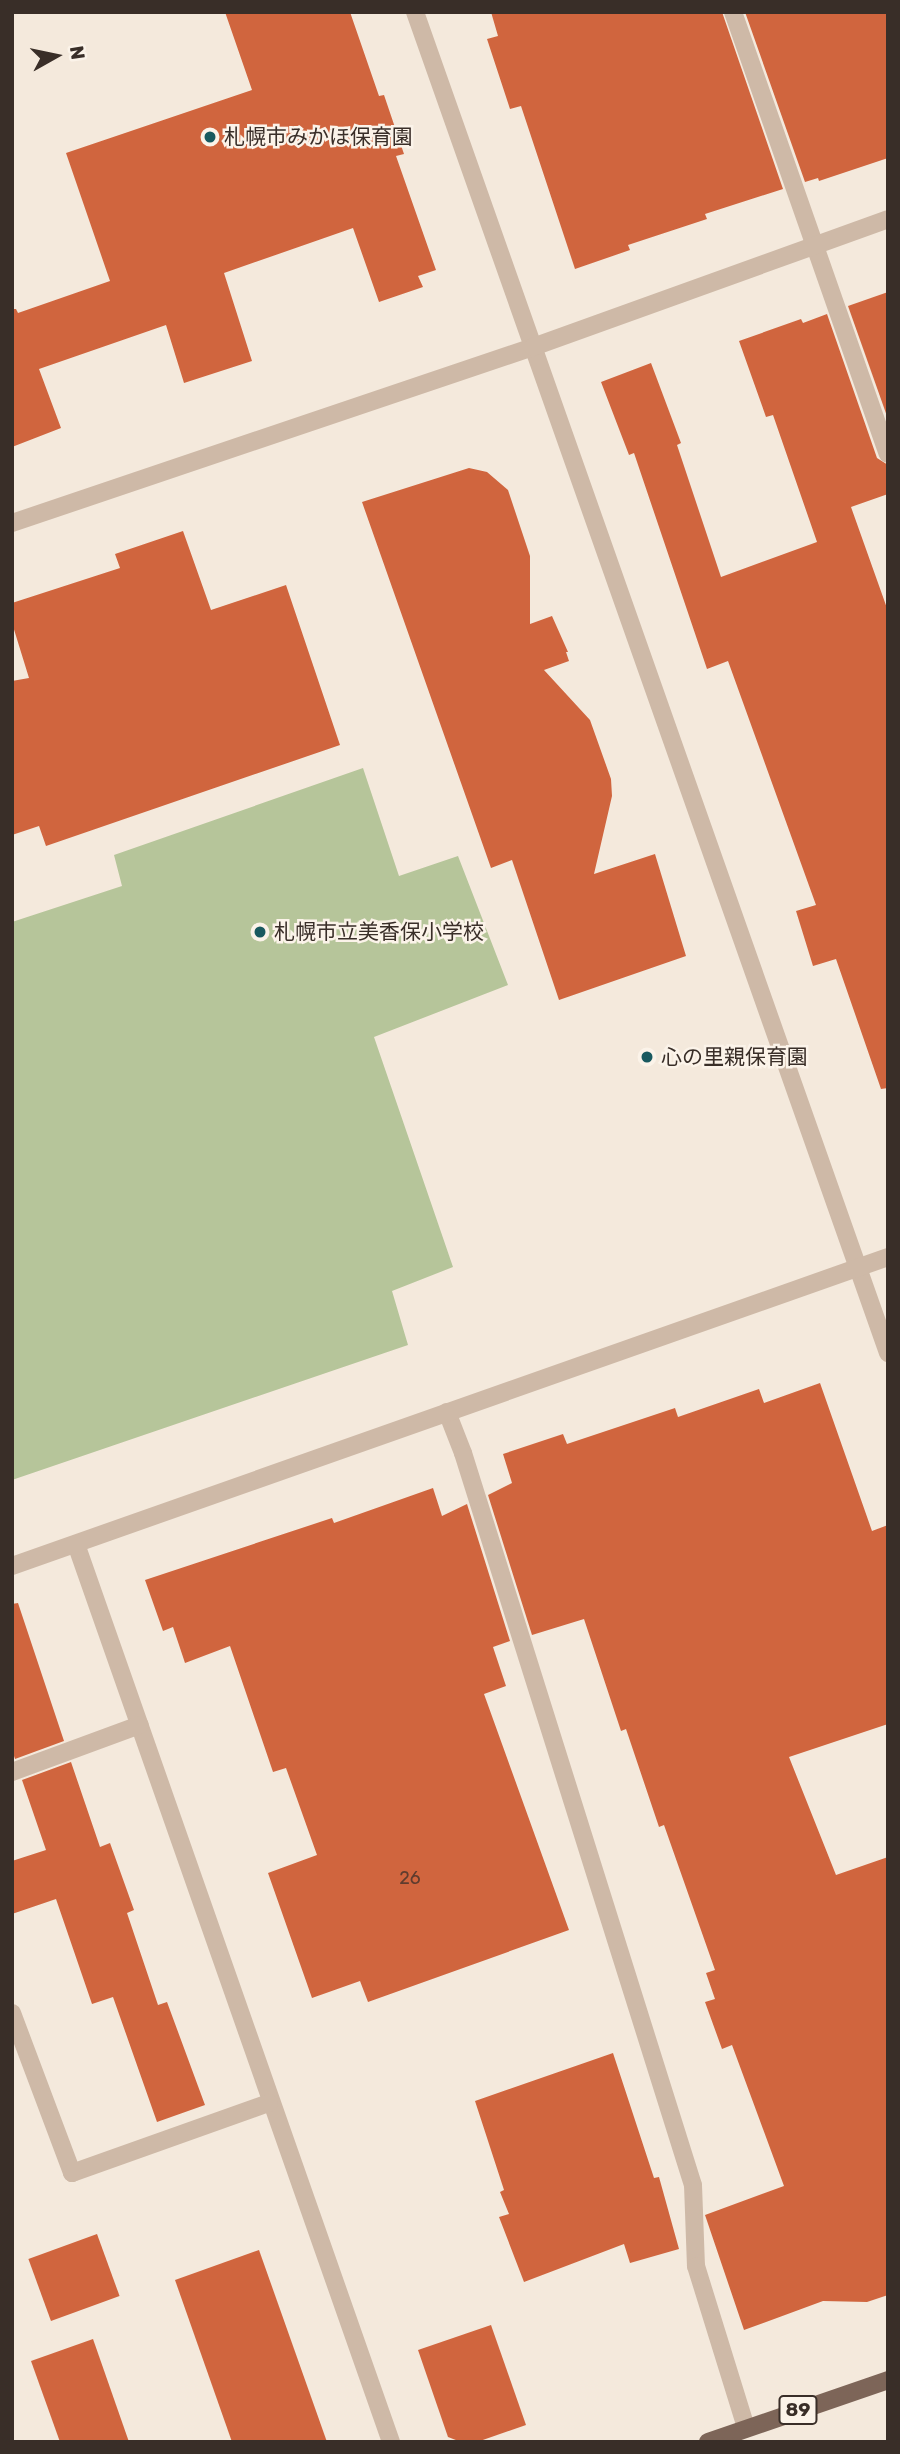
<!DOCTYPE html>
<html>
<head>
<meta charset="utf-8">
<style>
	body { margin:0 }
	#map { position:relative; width:900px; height:2454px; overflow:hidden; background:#f4e9dc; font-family:Rubik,"Noto Sans JP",sans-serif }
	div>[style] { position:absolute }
	.green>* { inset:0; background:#b6c59a }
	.building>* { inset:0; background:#d0653e; transform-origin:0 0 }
	.street>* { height:18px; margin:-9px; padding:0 9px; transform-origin:9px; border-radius:9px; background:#ceb9a7 }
	.primary>* { height:18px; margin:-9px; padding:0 9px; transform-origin:9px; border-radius:9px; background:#7d6558 }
	.dots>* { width:19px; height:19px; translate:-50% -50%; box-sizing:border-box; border:4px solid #fbf3e9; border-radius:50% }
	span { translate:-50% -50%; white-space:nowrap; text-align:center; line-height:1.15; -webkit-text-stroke:5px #fbf3e9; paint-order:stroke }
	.number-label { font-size:18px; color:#5f3c2e }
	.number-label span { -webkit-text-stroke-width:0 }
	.shield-label span { padding:2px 5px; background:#fbf3e9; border:2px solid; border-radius:5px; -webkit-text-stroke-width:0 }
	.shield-label { font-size:19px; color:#392e28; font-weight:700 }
	.poi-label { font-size:21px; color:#392e28 }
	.left { translate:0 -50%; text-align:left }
	.frame { position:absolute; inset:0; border:14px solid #392e28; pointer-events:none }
	.north { position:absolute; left:21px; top:21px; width:70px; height:70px; -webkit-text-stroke:5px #fbf3e9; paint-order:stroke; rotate:81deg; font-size:19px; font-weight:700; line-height:28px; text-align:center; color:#392e28 }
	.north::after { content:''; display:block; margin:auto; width:24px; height:32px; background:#392e28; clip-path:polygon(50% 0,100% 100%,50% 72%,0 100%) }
</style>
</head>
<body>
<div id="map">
	<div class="green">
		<div style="clip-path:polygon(363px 768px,399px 876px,458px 856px,508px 985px,374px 1037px,453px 1267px,392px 1291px,408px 1345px,12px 1480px,12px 922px,122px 886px,114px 855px)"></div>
	</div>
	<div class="building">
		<div style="clip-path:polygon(225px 12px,350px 12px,379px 96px,384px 95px,404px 154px,396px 156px,436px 270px,418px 276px,423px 287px,379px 302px,353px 228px,224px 273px,252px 361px,184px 383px,166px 325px,39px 369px,61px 428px,12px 447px,12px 309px,16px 309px,18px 313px,110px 281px,66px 153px,252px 90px)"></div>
		<div style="clip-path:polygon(491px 12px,722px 12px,783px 189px,705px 214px,707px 219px,628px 245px,630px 250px,575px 269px,521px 106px,510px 109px,487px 39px,498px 36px)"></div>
		<div style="clip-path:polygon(745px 12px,888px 12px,888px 158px,819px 181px,818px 178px,805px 182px)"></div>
		<div style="clip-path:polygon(888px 292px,888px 419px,848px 306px)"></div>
		<div style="clip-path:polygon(827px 314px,877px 458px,888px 465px,888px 494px,851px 507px,888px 611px,888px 1088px,881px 1089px,836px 959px,813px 966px,796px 911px,816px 905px,728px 661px,707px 669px,634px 453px,629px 455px,601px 382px,651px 363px,681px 443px,677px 445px,721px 577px,817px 542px,773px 415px,766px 417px,739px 341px,801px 319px,803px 323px)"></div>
		<div style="clip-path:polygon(469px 468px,487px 472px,508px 490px,530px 556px,530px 624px,552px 616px,568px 652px,566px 652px,569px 661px,544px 670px,590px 720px,611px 779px,612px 796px,594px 874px,655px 854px,686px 956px,559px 1000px,512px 860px,491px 868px,362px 502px)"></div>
		<div style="clip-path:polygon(183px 531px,211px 610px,286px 585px,340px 745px,46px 846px,39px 826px,12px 835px,12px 681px,29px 678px,12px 623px,12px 603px,120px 568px,115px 554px)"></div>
		<div style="clip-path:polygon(820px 1383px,872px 1531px,888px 1525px,888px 1724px,789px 1757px,836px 1875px,888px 1857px,888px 2295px,867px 2302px,823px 2301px,744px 2330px,705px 2215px,784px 2186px,732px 2045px,722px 2049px,705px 2002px,715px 1999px,706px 1973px,715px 1970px,664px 1825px,659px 1827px,626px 1729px,621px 1731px,584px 1619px,532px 1635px,488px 1495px,512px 1483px,503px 1454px,563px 1434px,567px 1444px,675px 1408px,678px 1417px,759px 1389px,764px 1403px)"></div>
		<div style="clip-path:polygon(433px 1488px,442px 1516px,467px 1504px,510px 1641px,493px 1647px,506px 1686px,484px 1694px,569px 1930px,368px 2002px,360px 1981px,312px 1998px,268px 1873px,317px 1855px,286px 1768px,273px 1772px,230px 1646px,185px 1663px,173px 1627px,163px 1631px,145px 1580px,332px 1518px,334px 1523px)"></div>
		<div style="clip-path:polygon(18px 1603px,64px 1741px,15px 1759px,12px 1750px,12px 1604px)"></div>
		<div style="clip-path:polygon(71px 1762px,100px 1847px,110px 1843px,134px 1910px,127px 1913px,158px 2005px,167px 2002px,205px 2105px,157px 2122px,113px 1997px,92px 2004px,56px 1899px,12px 1914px,12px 1861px,46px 1850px,22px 1780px)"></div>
		<div style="clip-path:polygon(613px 2053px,654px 2178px,659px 2177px,679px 2249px,630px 2263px,624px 2244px,524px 2282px,499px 2217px,509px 2214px,500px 2192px,504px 2190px,475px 2101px)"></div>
		<div style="left:97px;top:2234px;width:66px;height:73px;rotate:70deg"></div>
		<div style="clip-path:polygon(259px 2250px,327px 2442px,232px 2442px,175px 2280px)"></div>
		<div style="clip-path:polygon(491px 2325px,526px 2425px,477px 2442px,461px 2442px,448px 2437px,418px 2350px)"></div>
		<div style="clip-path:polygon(93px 2339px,129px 2442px,60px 2442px,31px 2361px)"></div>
	</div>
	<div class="street">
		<div style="left:415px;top:12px;width:1422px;rotate:70.57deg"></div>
		<div style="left:733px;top:12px;width:468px;rotate:70.7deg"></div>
		<div style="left:12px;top:523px;width:550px;rotate:-18.67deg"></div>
		<div style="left:533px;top:347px;width:377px;rotate:-19.8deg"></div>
		<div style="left:447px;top:1412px;width:44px;rotate:68.7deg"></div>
		<div style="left:463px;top:1453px;width:767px;rotate:72.56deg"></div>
		<div style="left:693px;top:2185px;width:81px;rotate:87.9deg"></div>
		<div style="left:696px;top:2266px;width:170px;rotate:72.8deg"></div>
		<div style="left:76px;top:1544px;width:952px;rotate:70.67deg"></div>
		<div style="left:12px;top:1566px;width:929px;rotate:-19.43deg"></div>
		<div style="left:12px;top:1772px;width:136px;rotate:-20.2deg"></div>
		<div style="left:12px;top:2013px;width:171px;rotate:69.4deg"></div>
		<div style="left:72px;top:2173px;width:209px;rotate:-19.6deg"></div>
	</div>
	<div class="primary">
		<div style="left:708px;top:2442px;width:190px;rotate:-19deg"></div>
	</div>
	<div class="dots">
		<div style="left:210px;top:137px;background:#19595f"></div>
		<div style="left:260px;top:932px;background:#19595f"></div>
		<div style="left:647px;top:1057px;background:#19595f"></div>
	</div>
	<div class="number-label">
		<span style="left:410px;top:1878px">26</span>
	</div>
	<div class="shield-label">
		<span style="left:798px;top:2410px">89</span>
	</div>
	<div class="poi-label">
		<span class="left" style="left:224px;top:137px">札幌市みかほ保育園</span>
		<span class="left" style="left:274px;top:932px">札幌市立美香保小学校</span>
		<span class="left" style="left:661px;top:1057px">心の里親保育園</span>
	</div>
	<div class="frame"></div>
	<div class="north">N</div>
</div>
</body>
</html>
